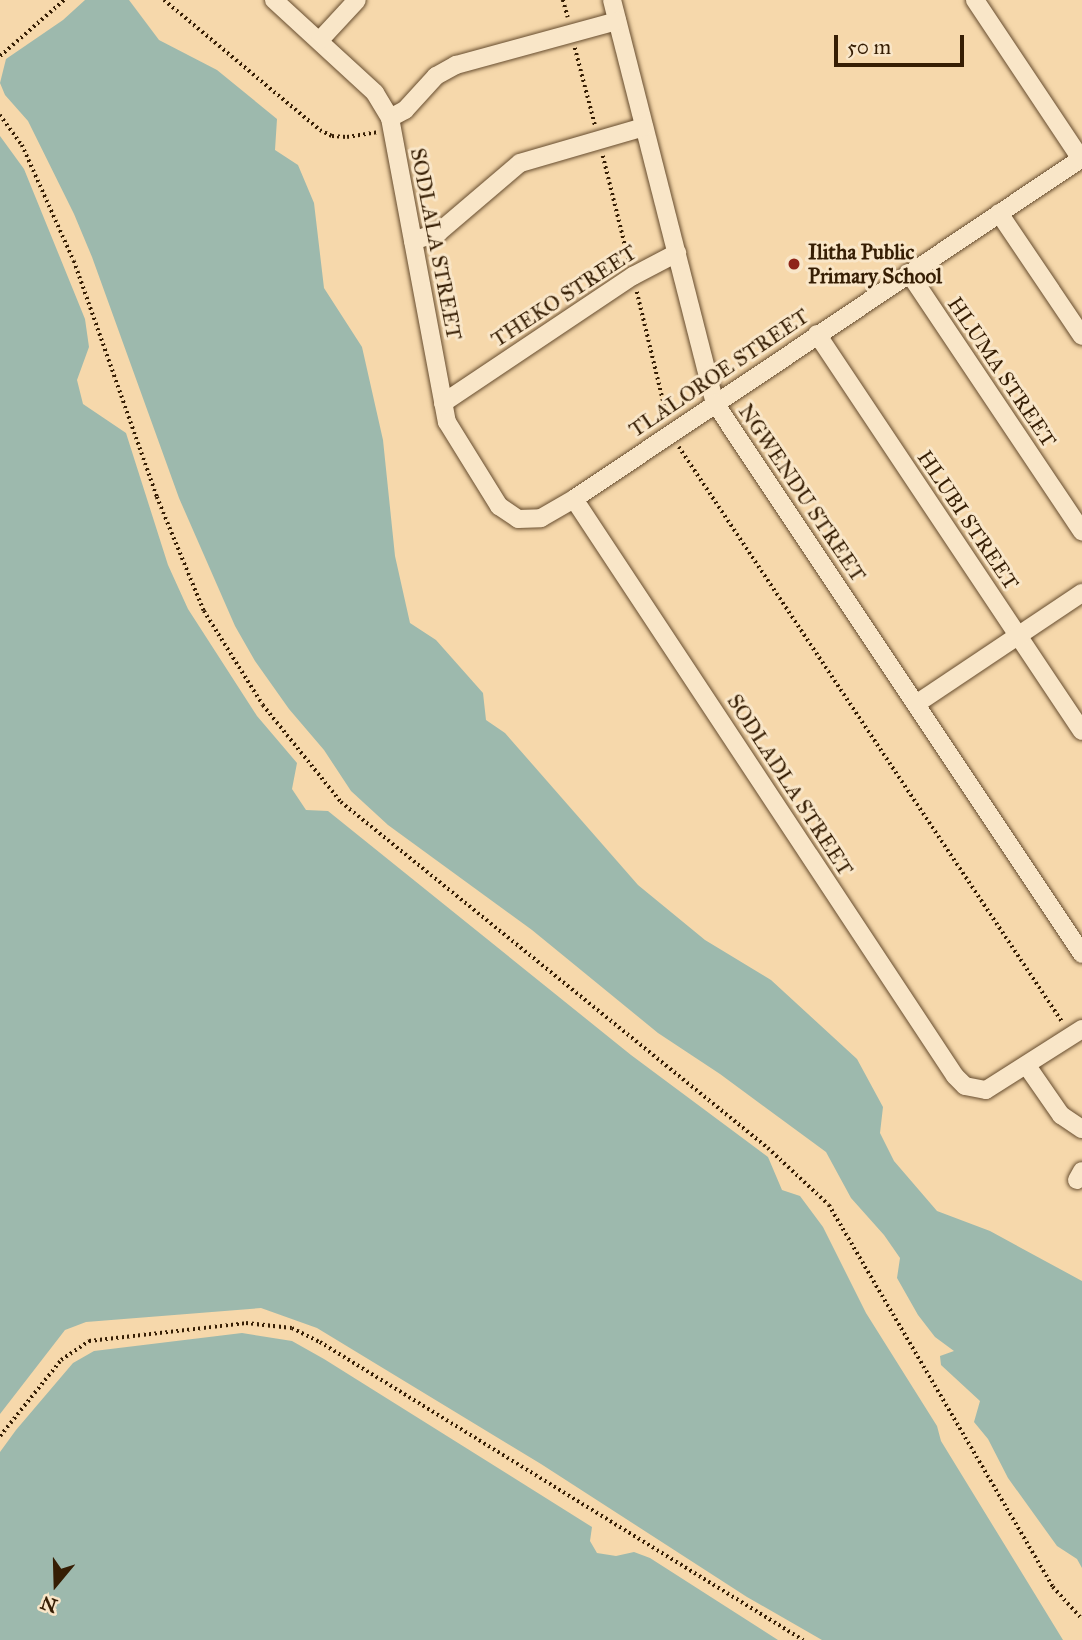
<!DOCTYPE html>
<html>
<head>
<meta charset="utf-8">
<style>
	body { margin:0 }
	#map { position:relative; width:1082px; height:1640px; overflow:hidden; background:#f6d8ab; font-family:"IM FELL Great Primer",serif }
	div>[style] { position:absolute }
	.water>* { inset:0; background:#9db9ad }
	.path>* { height:3.5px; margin-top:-1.75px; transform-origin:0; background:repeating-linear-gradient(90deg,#361e04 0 2px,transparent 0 5.5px) }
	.roads { filter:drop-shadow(0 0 2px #664c2e) drop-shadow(0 0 2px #664c2e) }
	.minor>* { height:18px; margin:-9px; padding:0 9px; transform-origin:9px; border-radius:9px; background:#f9e6c8 }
	.dots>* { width:19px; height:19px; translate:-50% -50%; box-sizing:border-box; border:4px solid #f9e6c8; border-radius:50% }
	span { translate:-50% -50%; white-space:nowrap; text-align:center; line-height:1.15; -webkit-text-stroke:6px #f9e6c8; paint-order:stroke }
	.street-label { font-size:21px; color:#361e04 }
	.poi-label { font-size:21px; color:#361e04; font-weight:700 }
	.left { translate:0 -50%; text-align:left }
	.north { position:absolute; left:21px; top:1549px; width:70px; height:70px; -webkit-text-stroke:5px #f9e6c8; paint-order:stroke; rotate:199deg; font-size:19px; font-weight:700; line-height:28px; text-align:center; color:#361e04 }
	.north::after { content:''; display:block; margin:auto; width:24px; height:32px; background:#361e04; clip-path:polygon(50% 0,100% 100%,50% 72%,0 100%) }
	.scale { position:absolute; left:834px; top:35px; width:130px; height:32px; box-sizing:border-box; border:4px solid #361e04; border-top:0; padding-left:9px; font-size:21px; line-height:24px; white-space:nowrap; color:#361e04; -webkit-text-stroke:5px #f9e6c8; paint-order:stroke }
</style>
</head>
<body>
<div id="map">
	<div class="water">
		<div style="clip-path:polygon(85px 0,129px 0,159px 40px,217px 70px,277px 119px,275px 150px,298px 165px,314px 203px,324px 288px,362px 347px,383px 440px,395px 556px,410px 623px,436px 640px,483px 693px,486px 720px,505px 733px,638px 885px,705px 940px,771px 980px,857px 1059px,883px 1107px,880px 1133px,894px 1161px,937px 1211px,990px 1231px,1082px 1281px,1082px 1568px,1077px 1559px,1057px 1546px,1008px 1478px,988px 1439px,974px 1422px,980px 1401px,941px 1365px,940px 1356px,954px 1351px,935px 1337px,918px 1315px,897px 1278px,900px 1258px,884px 1235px,851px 1198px,826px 1152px,720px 1074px,658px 1033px,532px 930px,388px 825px,351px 791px,324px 750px,289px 709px,255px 661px,235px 626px,179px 498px,92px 257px,74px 214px,28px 121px,5px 95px,0 83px,6px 59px,63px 20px)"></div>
		<div style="clip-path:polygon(0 136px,24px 169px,85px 319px,89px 347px,77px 380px,83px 404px,126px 433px,168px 565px,188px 609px,257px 716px,297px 763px,292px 789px,306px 810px,328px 811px,631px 1055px,768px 1157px,782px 1190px,800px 1196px,823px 1227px,866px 1313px,937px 1426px,941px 1441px,1063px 1640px,822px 1640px,747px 1597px,541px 1464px,317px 1328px,261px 1308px,86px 1322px,65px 1330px,0 1414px)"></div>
		<div style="clip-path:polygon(242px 1333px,292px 1341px,324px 1359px,592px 1527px,590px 1541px,597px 1553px,616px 1556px,634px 1552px,650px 1558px,778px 1640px,0 1640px,0 1452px,16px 1430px,73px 1363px,94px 1351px)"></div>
	</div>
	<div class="path">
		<div style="left:164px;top:0;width:203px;rotate:39.8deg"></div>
		<div style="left:320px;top:130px;width:13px;rotate:27deg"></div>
		<div style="left:332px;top:136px;width:15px;rotate:4deg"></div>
		<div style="left:347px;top:137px;width:31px;rotate:-9deg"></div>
		<div style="left:563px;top:0;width:18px;rotate:74deg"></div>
		<div style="left:575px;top:48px;width:80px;rotate:75.4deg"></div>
		<div style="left:0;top:56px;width:85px;rotate:-41.2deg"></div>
		<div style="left:0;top:115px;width:37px;rotate:54deg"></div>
		<div style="left:22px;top:145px;width:127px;rotate:65.9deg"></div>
		<div style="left:74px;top:261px;width:250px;rotate:70.6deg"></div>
		<div style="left:157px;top:497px;width:123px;rotate:67.6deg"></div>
		<div style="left:204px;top:611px;width:111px;rotate:57.9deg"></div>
		<div style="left:263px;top:705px;width:124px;rotate:51.2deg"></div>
		<div style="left:341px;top:802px;width:550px;rotate:39.02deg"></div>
		<div style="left:768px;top:1148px;width:83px;rotate:43.1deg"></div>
		<div style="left:829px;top:1205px;width:443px;rotate:59.6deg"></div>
		<div style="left:1053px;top:1587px;width:43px;rotate:47.8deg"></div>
		<div style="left:603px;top:156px;width:108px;rotate:76.1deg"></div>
		<div style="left:637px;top:292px;width:129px;rotate:76.5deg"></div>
		<div style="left:679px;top:447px;width:692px;rotate:56.31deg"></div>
		<div style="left:0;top:1436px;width:97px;rotate:-51.2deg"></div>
		<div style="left:61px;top:1360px;width:34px;rotate:-34deg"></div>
		<div style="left:89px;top:1341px;width:158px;rotate:-6.5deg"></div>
		<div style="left:246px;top:1323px;width:46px;rotate:6.2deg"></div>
		<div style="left:292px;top:1328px;width:31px;rotate:27deg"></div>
		<div style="left:320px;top:1342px;width:568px;rotate:31.67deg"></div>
	</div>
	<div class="roads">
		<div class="minor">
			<div style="left:274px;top:0;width:137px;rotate:42.6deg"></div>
			<div style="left:375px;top:93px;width:29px;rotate:59deg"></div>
			<div style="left:390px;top:118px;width:309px;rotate:79.4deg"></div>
			<div style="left:447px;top:422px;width:99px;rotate:58.2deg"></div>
			<div style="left:499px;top:506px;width:23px;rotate:34deg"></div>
			<div style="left:518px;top:519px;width:23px;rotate:-2deg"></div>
			<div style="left:541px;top:518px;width:38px;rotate:-30deg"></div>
			<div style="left:574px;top:499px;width:612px;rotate:-33.87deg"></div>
			<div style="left:612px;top:0;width:416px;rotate:75.7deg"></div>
			<div style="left:715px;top:403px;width:662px;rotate:56.33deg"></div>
			<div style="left:975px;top:0;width:191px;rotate:56.3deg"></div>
			<div style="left:320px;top:40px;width:54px;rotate:-47.2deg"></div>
			<div style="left:390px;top:118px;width:17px;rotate:-28deg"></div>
			<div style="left:405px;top:110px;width:46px;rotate:-47.6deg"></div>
			<div style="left:436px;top:76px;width:23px;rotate:-29deg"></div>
			<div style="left:456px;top:65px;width:167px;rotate:-15.3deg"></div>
			<div style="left:999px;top:213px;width:148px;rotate:56deg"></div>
			<div style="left:413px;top:241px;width:28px;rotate:-19deg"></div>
			<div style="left:439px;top:232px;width:106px;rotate:-40.4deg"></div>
			<div style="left:520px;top:163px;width:129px;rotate:-16.2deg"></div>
			<div style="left:909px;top:273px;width:311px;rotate:56.2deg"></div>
			<div style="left:817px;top:334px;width:477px;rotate:56.3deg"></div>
			<div style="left:443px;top:403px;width:229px;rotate:-33.8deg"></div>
			<div style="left:633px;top:276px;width:50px;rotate:-27.6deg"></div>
			<div style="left:574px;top:499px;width:691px;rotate:56.56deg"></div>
			<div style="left:955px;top:1076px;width:14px;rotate:45deg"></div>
			<div style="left:965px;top:1086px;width:21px;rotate:11deg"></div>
			<div style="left:986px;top:1090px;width:114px;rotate:-32.4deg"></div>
			<div style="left:916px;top:704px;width:200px;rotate:-33.8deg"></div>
			<div style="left:1027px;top:1066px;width:60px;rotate:55.2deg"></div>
			<div style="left:1061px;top:1115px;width:25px;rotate:34deg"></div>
			<div style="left:1077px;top:1180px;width:10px;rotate:-61deg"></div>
		</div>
	</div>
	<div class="dots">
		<div style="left:794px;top:264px;background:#8f2418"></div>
	</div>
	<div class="street-label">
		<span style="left:436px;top:244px;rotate:79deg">SODLALA STREET</span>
		<span style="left:564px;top:296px;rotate:-33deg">THEKO STREET</span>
		<span style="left:1002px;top:372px;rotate:56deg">HLUMA STREET</span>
		<span style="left:719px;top:373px;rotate:-34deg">TLALOROE STREET</span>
		<span style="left:802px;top:493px;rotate:56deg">NGWENDU STREET</span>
		<span style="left:968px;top:520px;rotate:56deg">HLUBI STREET</span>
		<span style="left:790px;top:785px;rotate:57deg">SODLADLA STREET</span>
	</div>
	<div class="poi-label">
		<span class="left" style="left:808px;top:264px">Ilitha Public<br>Primary School</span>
	</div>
	<div class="north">N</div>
	<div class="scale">50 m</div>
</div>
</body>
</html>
